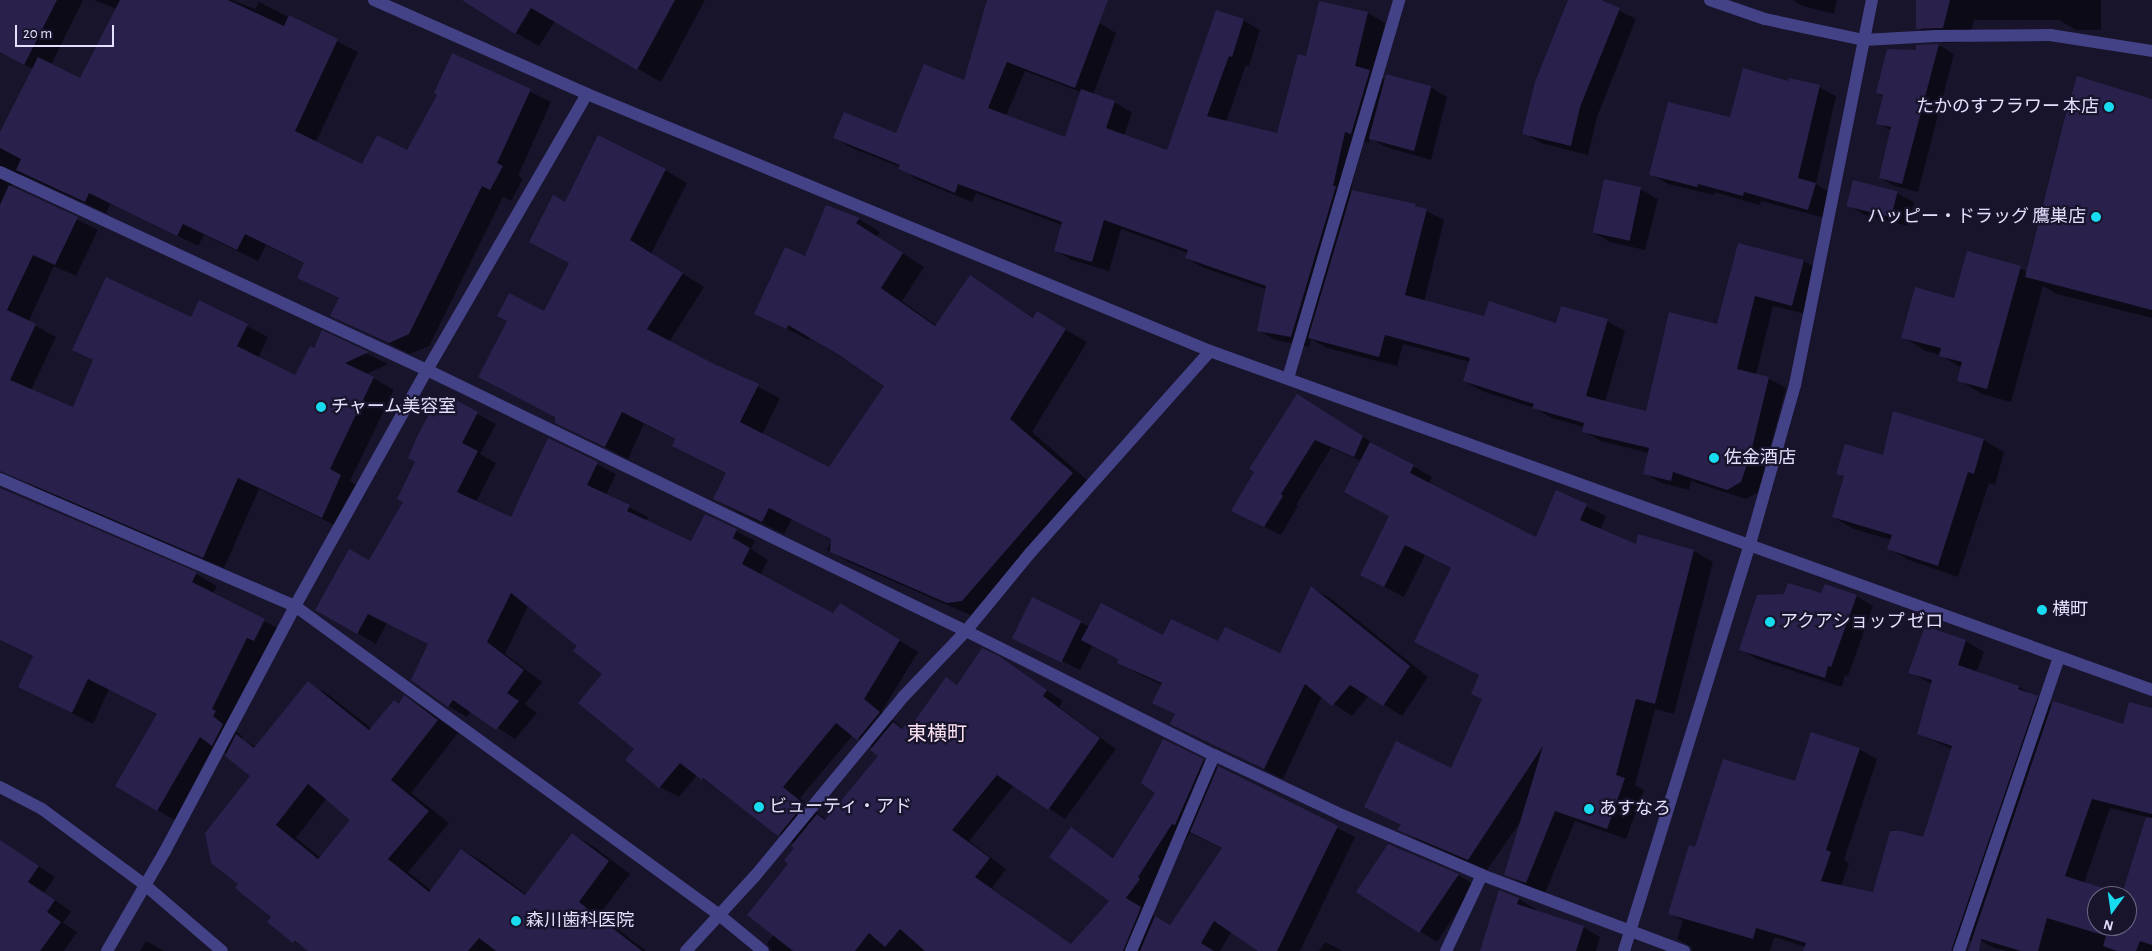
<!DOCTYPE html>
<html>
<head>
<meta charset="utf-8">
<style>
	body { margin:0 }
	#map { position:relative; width:2152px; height:951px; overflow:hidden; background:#18142c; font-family:"Alegreya Sans","Noto Sans JP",sans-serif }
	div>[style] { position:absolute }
	.shadow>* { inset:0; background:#0007 }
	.building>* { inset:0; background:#29214b; transform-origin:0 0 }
	.minor>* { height:12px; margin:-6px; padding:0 6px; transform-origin:6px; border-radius:6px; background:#444287 }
	.dots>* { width:14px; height:14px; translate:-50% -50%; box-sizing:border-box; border:2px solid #18142c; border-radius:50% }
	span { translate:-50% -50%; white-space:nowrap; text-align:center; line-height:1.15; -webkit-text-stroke:4.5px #18142c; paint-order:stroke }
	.poi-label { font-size:18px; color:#e3e0fd }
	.right { translate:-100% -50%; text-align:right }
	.left { translate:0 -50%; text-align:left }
	.quarter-label { font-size:20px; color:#fde2f3 }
	.north { position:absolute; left:2087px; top:886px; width:50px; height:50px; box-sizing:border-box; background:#18142c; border:1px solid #696680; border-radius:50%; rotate:194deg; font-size:14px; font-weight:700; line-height:20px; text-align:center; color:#e3e0fd }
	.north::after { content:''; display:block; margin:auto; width:18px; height:22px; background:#19dbf0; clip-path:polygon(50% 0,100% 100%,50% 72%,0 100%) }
	.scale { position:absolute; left:15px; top:25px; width:99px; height:22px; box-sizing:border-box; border:2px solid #e3e0fd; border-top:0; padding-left:6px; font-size:15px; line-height:18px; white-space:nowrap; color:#e3e0fd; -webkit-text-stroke:4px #18142c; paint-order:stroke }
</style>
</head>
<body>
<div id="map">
	<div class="shadow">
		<div style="clip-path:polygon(0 0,83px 0,51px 65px,80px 80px,117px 9px,94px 0,232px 0,255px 9px,259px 2px,358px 52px,316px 142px,363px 166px,408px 151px,439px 94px,453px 54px,551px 102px,518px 176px,523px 179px,511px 201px,503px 197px,429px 346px,410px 354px,331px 315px,340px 299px,298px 278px,305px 264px,266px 245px,258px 261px,204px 235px,198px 246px,111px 203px,106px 213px,25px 176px,20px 175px,13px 180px,12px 186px,15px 189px,98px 230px,76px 276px,54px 266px,31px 316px,29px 322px,56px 337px,31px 390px,74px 409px,94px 361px,73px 349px,191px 318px,200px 301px,268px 337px,258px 358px,296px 377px,323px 332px,388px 364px,366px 374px,394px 390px,350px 481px,361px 488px,343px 529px,259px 489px,224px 568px,36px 488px,16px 476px,0 461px,0 134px,33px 69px,0 52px)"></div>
		<div style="clip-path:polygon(474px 0,705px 0,661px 82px,555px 21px,539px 46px,516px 33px)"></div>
		<div style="clip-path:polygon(evenodd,988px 0,1020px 0,1099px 23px,1116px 33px,1093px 95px,1114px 102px,1132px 112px,1124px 136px,1168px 152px,1243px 20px,1260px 30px,1249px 66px,1246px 65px,1226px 122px,1278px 135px,1307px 58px,1368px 13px,1385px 23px,1373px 73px,1385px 80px,1430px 87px,1447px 97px,1431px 160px,1386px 147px,1370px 138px,1369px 143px,1362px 141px,1351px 191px,1415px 205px,1444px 220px,1424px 302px,1485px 318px,1557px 324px,1607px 321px,1625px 331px,1605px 402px,1647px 413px,1718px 325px,1739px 244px,1804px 261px,1822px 271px,1810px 315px,1773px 306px,1756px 375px,1768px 378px,1786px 388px,1758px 492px,1746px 499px,1691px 481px,1689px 490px,1662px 483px,1644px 473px,1649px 453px,1601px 441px,1583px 431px,1584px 427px,1552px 418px,1534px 408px,1482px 391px,1464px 381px,1470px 362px,1403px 344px,1397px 366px,1327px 348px,1311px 339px,1309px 347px,1276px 340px,1258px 330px,1266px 289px,1204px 268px,1186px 258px,1188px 253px,1121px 229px,1109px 271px,1072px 260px,1055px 250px,1062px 225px,976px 193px,972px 202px,916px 179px,900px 167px,852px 148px,835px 138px,897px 135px,965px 81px,988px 0,1025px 71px,1081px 92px,1066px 138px,1006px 116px,1025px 71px)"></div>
		<div style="clip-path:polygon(1569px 0,1598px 0,1636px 19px,1597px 117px,1588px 155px,1541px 143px,1524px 133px)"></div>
		<div style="clip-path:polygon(1792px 0,1837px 0,1834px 14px,1803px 6px)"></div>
		<div style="clip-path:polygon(1918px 0,2101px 0,2101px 30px,2076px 30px,2059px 20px,1974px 20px,1968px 42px,1943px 43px,1918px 28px)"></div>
		<div style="clip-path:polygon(1939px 45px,1954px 54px,1918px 192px,1895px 186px,1880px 178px,1892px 131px,1878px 123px,1884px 97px,1877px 93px,1917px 51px,1917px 46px)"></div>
		<div style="clip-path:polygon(1789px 82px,1819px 87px,1836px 96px,1816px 184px,1832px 194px,1825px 218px,1761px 201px,1760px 205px,1714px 192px,1714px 195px,1668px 184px,1651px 174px)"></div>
		<div style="clip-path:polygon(2152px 100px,2152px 318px,2057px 294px,2043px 286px,2011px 402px,1982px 394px,1959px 380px,1962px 368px,1940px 355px,1926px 351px,1903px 337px,1955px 299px,2020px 268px,2027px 272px)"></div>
		<div style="clip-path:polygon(665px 170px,687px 183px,651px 254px,704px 287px,669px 342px,780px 398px,762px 435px,830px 468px,886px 386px,810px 337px,809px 340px,756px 313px,805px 258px,827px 207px,859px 219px,880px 232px,877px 237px,924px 267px,902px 301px,937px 326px,970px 277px,1034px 318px,1037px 313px,1087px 342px,1032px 432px,1094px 486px,984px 613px,970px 615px,849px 562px,827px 550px,832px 540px,792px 519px,784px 534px,736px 511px,714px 499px,727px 474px,673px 446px,676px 440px,644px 424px,628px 459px,556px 422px,544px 313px,570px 263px,566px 203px)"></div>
		<div style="clip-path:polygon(1640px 189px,1658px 199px,1645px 250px,1610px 242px,1592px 232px)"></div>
		<div style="clip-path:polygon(1897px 193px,1914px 202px,1908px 226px,1865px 215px,1848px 205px)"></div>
		<div style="clip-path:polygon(evenodd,446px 397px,496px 424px,480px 454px,496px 463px,476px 502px,512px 519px,549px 439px,616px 474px,606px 495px,648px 517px,646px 521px,692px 543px,706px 515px,755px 541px,751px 549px,768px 560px,760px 576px,834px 615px,859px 615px,918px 652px,882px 711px,904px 729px,912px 727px,946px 678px,958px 685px,998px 658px,1063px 701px,1059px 707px,1116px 749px,1065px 819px,1014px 785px,969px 841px,1006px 869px,992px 888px,1030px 915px,1004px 951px,772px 951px,767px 943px,774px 935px,796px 848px,794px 844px,697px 775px,679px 797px,660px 787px,627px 760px,636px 749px,603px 674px,579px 646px,528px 606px,505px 654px,542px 682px,525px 704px,537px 713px,515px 739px,471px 711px,467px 717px,448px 706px,430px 644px,387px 623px,376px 644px,317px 610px,369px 561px,404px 502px,416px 462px,434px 418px,446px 397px,853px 735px,873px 748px,880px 756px,826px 820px,800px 798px,853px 735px)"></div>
		<div style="clip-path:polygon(1313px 405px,1379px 447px,1432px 477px,1429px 484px,1537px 538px,1556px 492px,1606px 516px,1600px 530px,1636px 545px,1694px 551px,1713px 562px,1674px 714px,1655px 709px,1635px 785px,1644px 790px,1626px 839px,1575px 821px,1545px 893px,1525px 885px,1506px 874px,1523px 818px,1487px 870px,1418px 840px,1399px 829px,1402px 826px,1366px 806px,1452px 769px,1483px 700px,1473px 694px,1481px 676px,1416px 642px,1452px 569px,1425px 555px,1404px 597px,1362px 575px,1391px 516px,1361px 461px,1331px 448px,1296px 505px,1298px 506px,1281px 535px,1249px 519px)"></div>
		<div style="clip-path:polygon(1894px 412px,1984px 440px,2004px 452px,1995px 485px,1989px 483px,1958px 577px,1909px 560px,1889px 549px,1892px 540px,1854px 529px,1833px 517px,1845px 477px,1837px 473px,1884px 457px)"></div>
		<div style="clip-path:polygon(evenodd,0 509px,196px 574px,217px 586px,213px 594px,285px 632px,233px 729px,243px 737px,242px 739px,256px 747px,308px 683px,329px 695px,372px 729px,400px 705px,404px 697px,425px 709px,458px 733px,411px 793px,449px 823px,408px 872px,432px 891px,462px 850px,483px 862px,527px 895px,572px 834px,593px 846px,630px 874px,599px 915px,646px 951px,310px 951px,294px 942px,240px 883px,252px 775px,221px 749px,178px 822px,116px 786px,158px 715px,109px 689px,93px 724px,20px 687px,34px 657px,0 640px,0 509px,326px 799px,352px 820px,321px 858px,296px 838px,326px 799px)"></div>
		<div style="clip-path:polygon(1312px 588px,1330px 598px,1428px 677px,1402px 716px,1369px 695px,1352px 716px,1322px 696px,1283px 779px,1172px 724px,1176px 715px,1154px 702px,1162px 685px,1137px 673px,1118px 662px,1120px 660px,1093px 645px,1080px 670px,1013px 637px,1032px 598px,1090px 627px,1219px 643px,1281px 654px)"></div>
		<div style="clip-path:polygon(1822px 595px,1856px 596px,1873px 606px,1848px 676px,1845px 675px,1842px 687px,1757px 659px,1740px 649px)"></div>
		<div style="clip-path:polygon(evenodd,1926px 627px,1966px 641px,1984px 652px,1976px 673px,2019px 687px,2053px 706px,2124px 726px,2152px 710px,2152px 951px,2007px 951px,1992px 947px,1976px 938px,1975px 942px,1957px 937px,1952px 950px,1945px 947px,1943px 951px,1804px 951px,1806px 947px,1774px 937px,1770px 951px,1692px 951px,1692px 947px,1677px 939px,1683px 921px,1669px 913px,1696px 849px,1796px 782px,1859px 749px,1877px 759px,1844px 860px,1849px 864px,1841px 886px,1874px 894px,1892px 830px,1923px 839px,1952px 749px,1919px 734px,1932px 684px,1910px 672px,1926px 627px,2110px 808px,2147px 817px,2123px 896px,2084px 883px,2110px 808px,1926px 627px,2097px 896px,2127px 896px,2127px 926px,2097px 926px,2097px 896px)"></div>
		<div style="clip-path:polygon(evenodd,1203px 760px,1355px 837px,1300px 951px,1261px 951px,1231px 932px,1220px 951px,1047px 951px,1072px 945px,1111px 901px,1071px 829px,1115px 858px,1203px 760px,1190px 833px,1223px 849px,1171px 926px,1143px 909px,1190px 833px)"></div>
		<div style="clip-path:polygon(8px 846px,55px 877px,44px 893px,71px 911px,63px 923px,77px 932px,64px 951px,0 951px,0 858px)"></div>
		<div style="clip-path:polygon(1458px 875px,1475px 885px,1437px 942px,1358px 892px)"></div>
		<div style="clip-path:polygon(1500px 892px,1519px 899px,1536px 909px,1535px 911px,1583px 927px,1600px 937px,1596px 951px,1481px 951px)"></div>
		<div style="clip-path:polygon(146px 941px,164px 951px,140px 951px)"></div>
		<div style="clip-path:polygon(1325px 942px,1343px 951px,1319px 951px)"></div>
	</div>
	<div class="building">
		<div style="clip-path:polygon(0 0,57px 0,24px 65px,0 52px)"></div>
		<div style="clip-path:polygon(120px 0,228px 0,284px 26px,289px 15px,338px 39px,295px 131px,362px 164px,377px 135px,407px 150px,437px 95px,434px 93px,452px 53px,531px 89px,497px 163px,503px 166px,490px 190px,482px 186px,409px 334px,389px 343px,330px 316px,339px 298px,297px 278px,304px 263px,245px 234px,237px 250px,183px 224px,177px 236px,89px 193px,85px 202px,16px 170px,21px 159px,0 148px,0 132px,38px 57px,80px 78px)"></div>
		<div style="clip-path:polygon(462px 0,675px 0,637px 70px,531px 8px,515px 34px)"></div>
		<div style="clip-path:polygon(987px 0,1108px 0,1075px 88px,1007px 62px,988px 108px,1065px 137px,1081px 89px,1115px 101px,1106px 128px,1167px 150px,1216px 10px,1244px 19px,1232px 57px,1229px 56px,1207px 116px,1277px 133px,1298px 54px,1306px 56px,1319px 1px,1368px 12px,1355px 66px,1370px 70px,1351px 134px,1345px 132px,1333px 186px,1336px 186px,1291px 337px,1257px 331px,1266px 286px,1185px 258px,1188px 250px,1104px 220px,1092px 262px,1054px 251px,1062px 222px,958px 184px,955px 193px,898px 169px,900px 165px,833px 138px,844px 112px,896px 133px,924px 64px,964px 80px)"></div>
		<div style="clip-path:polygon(1568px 0,1601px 0,1620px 8px,1580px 107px,1571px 146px,1522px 134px,1535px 82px)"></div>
		<div style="clip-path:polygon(1916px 0,1950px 0,1943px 28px,1916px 29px)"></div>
		<div style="clip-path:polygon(1939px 44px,1902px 184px,1879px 178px,1891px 127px,1876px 124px,1883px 95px,1876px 93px,1887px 49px,1916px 50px,1916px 45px)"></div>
		<div style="clip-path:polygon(1743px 68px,1788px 81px,1789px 78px,1820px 85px,1798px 178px,1816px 183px,1808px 210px,1744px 192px,1743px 196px,1698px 184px,1697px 187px,1649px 175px,1668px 102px,1730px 117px)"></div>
		<div style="left:1386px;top:74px;width:47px;height:67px;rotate:15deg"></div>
		<div style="clip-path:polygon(2077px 76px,2152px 99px,2152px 310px,2025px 277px,2064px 121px)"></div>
		<div style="clip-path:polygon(598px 135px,666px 169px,630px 240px,683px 273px,647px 329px,714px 364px,759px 384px,740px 422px,829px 467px,884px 386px,839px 355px,788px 325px,787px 329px,754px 314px,785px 247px,805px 256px,826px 205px,860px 218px,856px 223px,903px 253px,881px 288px,935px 326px,970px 275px,1033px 318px,1037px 311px,1066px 329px,1010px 419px,1073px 473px,962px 601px,947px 603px,830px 552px,831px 539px,769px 508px,762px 522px,713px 499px,726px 473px,672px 446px,675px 439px,622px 412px,605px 447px,555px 423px,555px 417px,478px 377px,507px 321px,497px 316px,509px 293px,544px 311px,569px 263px,529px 242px,553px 195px,565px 202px)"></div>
		<div style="left:1604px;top:179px;width:38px;height:55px;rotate:12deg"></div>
		<div style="left:1853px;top:180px;width:46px;height:27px;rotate:14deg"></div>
		<div style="clip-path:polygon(9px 185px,78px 217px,55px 265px,33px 255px,7px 310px,36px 324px,10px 380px,73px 407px,93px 360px,72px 350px,106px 277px,191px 317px,199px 300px,248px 324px,237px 346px,295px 375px,310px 346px,314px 348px,322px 330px,369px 352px,345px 363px,374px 377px,330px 469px,341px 475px,322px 518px,238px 478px,203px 558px,0 471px,0 205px)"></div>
		<div style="clip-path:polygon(1352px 190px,1416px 204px,1415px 206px,1427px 209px,1405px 295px,1484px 316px,1489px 301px,1556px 323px,1561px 306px,1608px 319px,1586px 396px,1646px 411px,1669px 312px,1717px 324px,1738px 243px,1804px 260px,1792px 306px,1755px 296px,1737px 369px,1769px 377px,1751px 452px,1741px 482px,1727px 490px,1673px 472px,1671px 481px,1643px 474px,1649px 448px,1582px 432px,1584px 423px,1532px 408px,1534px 404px,1463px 381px,1470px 358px,1385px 335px,1379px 357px,1308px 338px)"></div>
		<div style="clip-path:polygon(1967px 251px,2021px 266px,1987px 389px,1957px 381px,1962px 362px,1939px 356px,1941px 348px,1901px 338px,1915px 287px,1954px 298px)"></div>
		<div style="clip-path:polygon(1297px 394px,1363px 436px,1354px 457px,1315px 440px,1281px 494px,1283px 496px,1264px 527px,1231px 511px,1254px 472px,1249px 469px)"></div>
		<div style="clip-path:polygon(446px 395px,478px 412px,462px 443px,478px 451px,457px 492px,511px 517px,548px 438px,598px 462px,587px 485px,630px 505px,627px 511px,691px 541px,705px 514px,737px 529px,733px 538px,750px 548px,742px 564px,833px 613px,840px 603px,900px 640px,864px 699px,880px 712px,857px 740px,836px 723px,783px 787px,804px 804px,778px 836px,703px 778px,702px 780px,680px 763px,659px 788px,625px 760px,634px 749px,578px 703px,602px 674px,573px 651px,577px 646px,511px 593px,487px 642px,524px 670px,507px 693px,519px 701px,496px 730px,453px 700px,448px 707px,411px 680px,428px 644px,368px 614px,357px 634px,315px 610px,349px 549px,369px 560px,403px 502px,397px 499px,415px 462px,408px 458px,416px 439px,429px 414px,434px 417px)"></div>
		<div style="clip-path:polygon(1893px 411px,1984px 439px,1974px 474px,1968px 472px,1938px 566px,1887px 549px,1892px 535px,1832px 517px,1844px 476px,1836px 474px,1845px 444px,1883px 455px)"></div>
		<div style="clip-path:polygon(1370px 442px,1414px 465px,1410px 473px,1536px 537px,1556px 490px,1587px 504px,1580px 520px,1636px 544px,1638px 534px,1694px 550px,1655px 704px,1636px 699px,1616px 775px,1625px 778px,1607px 829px,1555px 811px,1526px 883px,1504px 875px,1543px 746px,1468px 860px,1397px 830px,1401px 825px,1364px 807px,1396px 741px,1451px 768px,1482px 699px,1471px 694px,1479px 675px,1414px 642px,1451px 568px,1405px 545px,1384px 587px,1360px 575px,1389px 516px,1344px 492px)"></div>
		<div style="clip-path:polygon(0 488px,197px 572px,192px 582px,265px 619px,254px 641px,247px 638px,212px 709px,216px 711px,213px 716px,223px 724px,212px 746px,200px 737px,157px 811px,115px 786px,157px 714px,88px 679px,72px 713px,18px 687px,33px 656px,0 640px)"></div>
		<div style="clip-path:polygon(1788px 583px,1821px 593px,1825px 584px,1857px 595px,1831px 667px,1828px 666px,1825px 678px,1739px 650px,1757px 595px,1784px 594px)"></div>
		<div style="clip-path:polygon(1311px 586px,1410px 666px,1383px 706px,1350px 685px,1332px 706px,1305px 684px,1264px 769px,1170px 724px,1175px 714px,1152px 703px,1162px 683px,1117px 663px,1118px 659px,1081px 640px,1101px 603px,1163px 635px,1171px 619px,1218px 641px,1225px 627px,1280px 653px)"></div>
		<div style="left:1032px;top:597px;width:55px;height:46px;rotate:26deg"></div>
		<div style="clip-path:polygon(1925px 626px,1966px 640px,1958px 665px,2019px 686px,2018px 689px,2038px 696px,1951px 951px,1803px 951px,1806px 943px,1756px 928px,1753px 939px,1668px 914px,1689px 845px,1695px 847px,1723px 759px,1795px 781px,1811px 732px,1860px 748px,1826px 850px,1831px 852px,1821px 881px,1873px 892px,1890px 831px,1901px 831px,1923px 837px,1952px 746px,1917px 734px,1932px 680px,1908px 673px)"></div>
		<div style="clip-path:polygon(982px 648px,999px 656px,1047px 690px,1043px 696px,1100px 738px,1048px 810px,997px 775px,952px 830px,990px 858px,975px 877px,1071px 944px,1109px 901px,1049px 857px,1071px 827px,1113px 858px,1155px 793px,1141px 783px,1163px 739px,1204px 759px,1175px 825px,1172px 824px,1138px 877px,1140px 879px,1126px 898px,1141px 907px,1123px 951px,925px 951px,900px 929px,885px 947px,869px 933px,855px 951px,793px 951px,747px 915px,788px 864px,784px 860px,794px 848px,791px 846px,817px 814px,825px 820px,878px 756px,870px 750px,893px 722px,902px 729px,907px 723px,911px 726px,946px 677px,957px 685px)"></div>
		<div style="clip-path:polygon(evenodd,308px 681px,369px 730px,394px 700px,399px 704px,404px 695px,438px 720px,391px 780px,429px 811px,388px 859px,429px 892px,461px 849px,525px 895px,572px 833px,609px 861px,579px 902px,642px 951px,496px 951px,479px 938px,468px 951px,308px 951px,295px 941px,293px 943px,267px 922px,271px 917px,235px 888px,238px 884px,211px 863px,205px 833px,250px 776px,225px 756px,236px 734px,254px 748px,308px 681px,308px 784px,350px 820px,318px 859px,276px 825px,308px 784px)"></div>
		<div style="clip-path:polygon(evenodd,2053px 701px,2123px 724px,2129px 702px,2152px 708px,2152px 814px,2092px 799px,2065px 876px,2122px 894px,2146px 817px,2152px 818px,2152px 945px,2140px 941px,2136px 951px,2117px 951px,2103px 946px,2106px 936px,2047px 918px,2038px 951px,2021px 951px,1981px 939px,1979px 951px,1968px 951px,2053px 701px,2097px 896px,2127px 896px,2127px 926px,2097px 926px,2097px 896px)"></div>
		<div style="clip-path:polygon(1218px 766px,1338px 826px,1277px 951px,1258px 951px,1214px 921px,1201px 943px,1214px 951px,1140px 951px,1155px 916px,1170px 925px,1222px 848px,1190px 832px)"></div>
		<div style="clip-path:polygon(0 840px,39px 866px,28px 882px,55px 900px,47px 912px,61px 922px,40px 951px,0 951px)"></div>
		<div style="clip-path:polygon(1388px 844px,1459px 874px,1419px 933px,1356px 892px)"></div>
		<div style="clip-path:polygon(1499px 890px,1519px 898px,1517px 904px,1584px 926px,1576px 951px,1480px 951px)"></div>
	</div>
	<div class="minor">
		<div style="left:374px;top:0;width:233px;rotate:23.8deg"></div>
		<div style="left:587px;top:94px;width:674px;rotate:22.42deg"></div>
		<div style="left:1210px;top:351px;width:1001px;rotate:19.79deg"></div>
		<div style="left:1710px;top:0;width:58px;rotate:19.1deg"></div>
		<div style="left:1765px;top:19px;width:101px;rotate:12deg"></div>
		<div style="left:1864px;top:40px;width:71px;rotate:-3.2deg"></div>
		<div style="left:1935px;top:36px;width:115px;rotate:-0.5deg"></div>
		<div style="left:2050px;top:35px;width:103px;rotate:8.9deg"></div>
		<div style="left:0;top:172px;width:471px;rotate:24.9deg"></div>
		<div style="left:427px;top:370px;width:599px;rotate:25.84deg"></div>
		<div style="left:966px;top:631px;width:277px;rotate:26.6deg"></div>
		<div style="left:1214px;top:755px;width:141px;rotate:25.1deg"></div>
		<div style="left:1342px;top:815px;width:152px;rotate:23.2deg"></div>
		<div style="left:1482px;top:875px;width:216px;rotate:20.6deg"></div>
		<div style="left:1288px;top:378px;width:394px;rotate:-73.6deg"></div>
		<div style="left:0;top:479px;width:321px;rotate:23.3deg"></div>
		<div style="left:295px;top:606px;width:523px;rotate:36.06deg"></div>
		<div style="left:718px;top:914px;width:58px;rotate:39.4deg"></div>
		<div style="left:0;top:787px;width:47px;rotate:27.6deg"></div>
		<div style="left:42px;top:809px;width:128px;rotate:36.4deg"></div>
		<div style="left:145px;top:885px;width:101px;rotate:40.6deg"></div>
		<div style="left:107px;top:951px;width:116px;rotate:-59.9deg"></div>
		<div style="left:165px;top:851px;width:277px;rotate:-62deg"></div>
		<div style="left:295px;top:606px;width:270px;rotate:-60.8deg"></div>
		<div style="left:427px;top:370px;width:319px;rotate:-59.9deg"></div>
		<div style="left:686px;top:951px;width:102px;rotate:-47.4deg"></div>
		<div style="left:755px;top:876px;width:232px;rotate:-50.4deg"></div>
		<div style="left:903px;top:697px;width:91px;rotate:-46.3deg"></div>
		<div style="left:966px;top:631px;width:102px;rotate:-50.6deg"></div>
		<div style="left:1031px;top:552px;width:269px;rotate:-48.3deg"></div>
		<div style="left:1131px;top:951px;width:213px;rotate:-67deg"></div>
		<div style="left:1446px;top:951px;width:84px;rotate:-64.7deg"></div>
		<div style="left:1624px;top:951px;width:426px;rotate:-72.8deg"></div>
		<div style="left:1750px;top:544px;width:165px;rotate:-74.2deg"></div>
		<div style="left:1795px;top:385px;width:393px;rotate:-78.7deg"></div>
		<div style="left:1959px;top:951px;width:310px;rotate:-71.2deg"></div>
	</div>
	<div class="dots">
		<div style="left:2109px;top:107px;background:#19dbf0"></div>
		<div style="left:2096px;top:217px;background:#19dbf0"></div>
		<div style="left:321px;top:407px;background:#19dbf0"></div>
		<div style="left:1714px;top:458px;background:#19dbf0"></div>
		<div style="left:2042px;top:610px;background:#19dbf0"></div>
		<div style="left:1770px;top:622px;background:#19dbf0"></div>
		<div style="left:759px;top:807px;background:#19dbf0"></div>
		<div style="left:1589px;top:809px;background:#19dbf0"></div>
		<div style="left:516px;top:921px;background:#19dbf0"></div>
	</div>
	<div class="poi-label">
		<span class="right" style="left:2099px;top:107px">たかのすフラワー 本店</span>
		<span class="right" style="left:2086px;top:217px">ハッピー・ドラッグ 鷹巣店</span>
		<span class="left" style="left:331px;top:407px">チャーム美容室</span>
		<span class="left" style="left:1724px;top:458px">佐金酒店</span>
		<span class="left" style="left:2052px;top:610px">横町</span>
		<span class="left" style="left:1780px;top:622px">アクアショップ ゼロ</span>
		<span class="left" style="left:769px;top:807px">ビューティ・アド</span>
		<span class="left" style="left:1599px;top:809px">あすなろ</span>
		<span class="left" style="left:526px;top:921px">森川歯科医院</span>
	</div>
	<div class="quarter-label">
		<span style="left:937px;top:734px">東横町</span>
	</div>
	<div class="north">N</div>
	<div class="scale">20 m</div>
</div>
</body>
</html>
